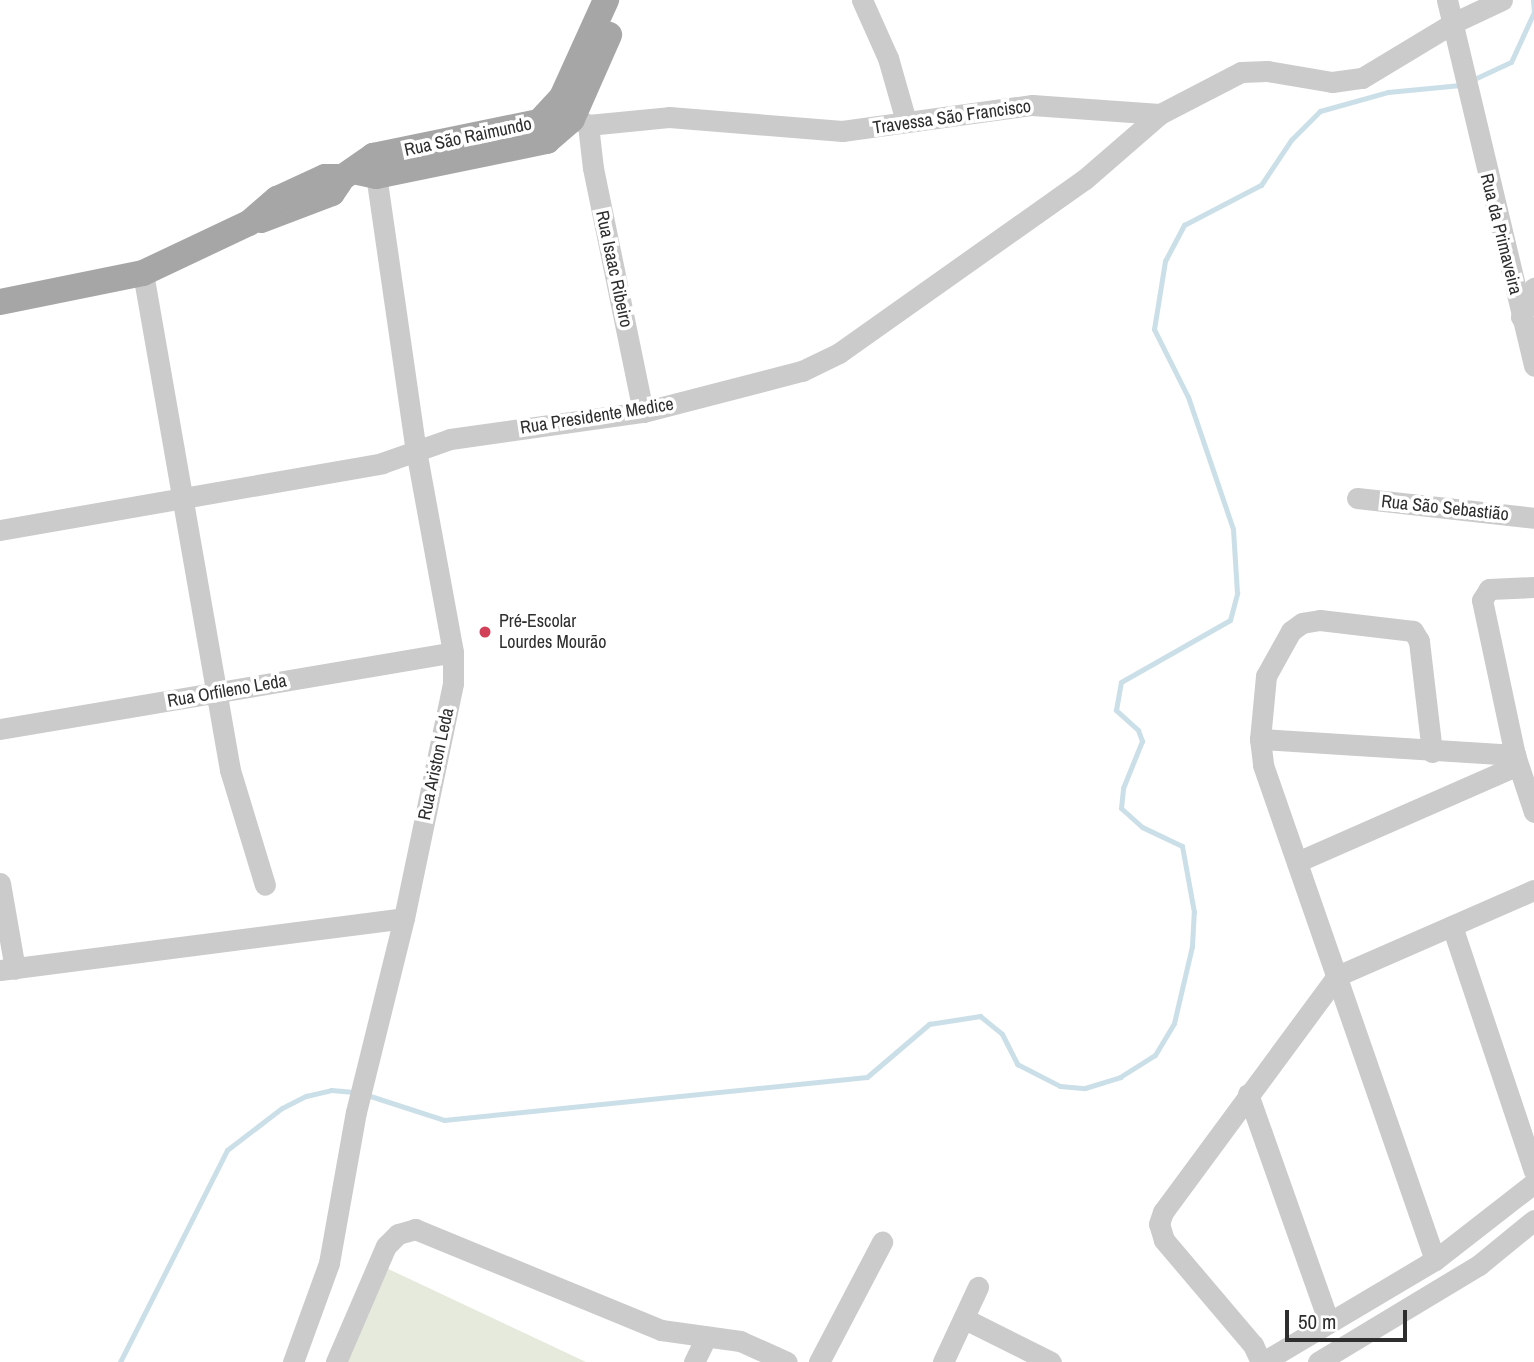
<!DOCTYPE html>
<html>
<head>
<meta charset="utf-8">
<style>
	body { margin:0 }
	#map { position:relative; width:1534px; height:1362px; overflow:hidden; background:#fff; font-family:"Archivo Narrow",sans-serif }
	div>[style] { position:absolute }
	.green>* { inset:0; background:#e5eadd }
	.stream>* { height:5px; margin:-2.5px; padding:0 2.5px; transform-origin:2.5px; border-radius:2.5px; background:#cbdfe8 }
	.minor>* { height:21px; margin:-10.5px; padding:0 10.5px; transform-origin:10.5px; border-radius:10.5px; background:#cbcbcb }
	.major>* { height:26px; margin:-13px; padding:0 13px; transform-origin:13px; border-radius:13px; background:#a6a6a6 }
	.dots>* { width:19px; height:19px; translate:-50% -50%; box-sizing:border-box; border:4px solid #fff; border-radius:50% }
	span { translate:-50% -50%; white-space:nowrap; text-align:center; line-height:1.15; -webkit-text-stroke:7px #fff; paint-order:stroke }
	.street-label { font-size:18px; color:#2e2e2e }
	.poi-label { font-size:18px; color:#2e2e2e }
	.left { translate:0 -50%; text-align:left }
	.scale { position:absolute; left:1285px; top:1310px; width:122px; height:32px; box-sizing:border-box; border:4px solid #2e2e2e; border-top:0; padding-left:9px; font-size:21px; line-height:24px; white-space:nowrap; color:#2e2e2e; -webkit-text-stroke:5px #fff; paint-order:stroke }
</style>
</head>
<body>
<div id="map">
	<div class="green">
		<div style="clip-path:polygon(382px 1266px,586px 1362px,337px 1362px)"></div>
	</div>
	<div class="stream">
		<div style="left:1470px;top:81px;width:45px;rotate:-24.9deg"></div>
		<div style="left:1511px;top:62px;width:55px;rotate:-65.3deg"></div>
		<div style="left:1534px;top:12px;width:12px;rotate:-95deg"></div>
		<div style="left:364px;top:1094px;width:84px;rotate:18deg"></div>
		<div style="left:444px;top:1120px;width:425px;rotate:-5.8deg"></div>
		<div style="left:867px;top:1077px;width:82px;rotate:-40.5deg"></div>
		<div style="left:929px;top:1024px;width:52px;rotate:-8.9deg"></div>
		<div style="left:980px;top:1016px;width:28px;rotate:39deg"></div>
		<div style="left:1002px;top:1034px;width:34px;rotate:63deg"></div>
		<div style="left:1017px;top:1064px;width:48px;rotate:27.1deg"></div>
		<div style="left:1060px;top:1086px;width:25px;rotate:5deg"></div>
		<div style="left:1085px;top:1088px;width:37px;rotate:-17deg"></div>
		<div style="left:1120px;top:1077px;width:41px;rotate:-32.2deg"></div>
		<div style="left:1155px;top:1055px;width:37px;rotate:-59deg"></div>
		<div style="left:1174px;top:1023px;width:79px;rotate:-76.8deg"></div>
		<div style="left:1192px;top:946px;width:34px;rotate:-87deg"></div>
		<div style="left:1194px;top:912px;width:67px;rotate:-100.3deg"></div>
		<div style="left:1182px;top:846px;width:44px;rotate:-154.6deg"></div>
		<div style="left:1142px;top:827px;width:28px;rotate:-138deg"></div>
		<div style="left:1121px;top:808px;width:20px;rotate:-84deg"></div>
		<div style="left:1123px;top:788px;width:51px;rotate:-68deg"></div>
		<div style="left:1142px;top:741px;width:12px;rotate:-110deg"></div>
		<div style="left:1138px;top:730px;width:30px;rotate:-138deg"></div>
		<div style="left:1116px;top:710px;width:28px;rotate:-80deg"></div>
		<div style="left:1121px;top:682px;width:125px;rotate:-29.6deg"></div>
		<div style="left:1230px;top:620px;width:28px;rotate:-75deg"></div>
		<div style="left:1237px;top:593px;width:64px;rotate:-93.6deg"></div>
		<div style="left:1233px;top:529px;width:139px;rotate:-108.8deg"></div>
		<div style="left:1188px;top:397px;width:76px;rotate:-116.6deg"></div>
		<div style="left:1154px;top:329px;width:69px;rotate:-80.8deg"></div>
		<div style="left:1165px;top:261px;width:41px;rotate:-62.2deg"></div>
		<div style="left:1184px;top:225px;width:87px;rotate:-27.5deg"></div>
		<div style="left:1261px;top:185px;width:54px;rotate:-56.3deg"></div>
		<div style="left:1291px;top:140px;width:41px;rotate:-45deg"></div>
		<div style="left:1320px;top:111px;width:71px;rotate:-15.6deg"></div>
		<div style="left:1388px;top:92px;width:73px;rotate:-5.5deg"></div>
		<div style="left:120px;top:1362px;width:237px;rotate:-63.2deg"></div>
		<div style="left:227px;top:1150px;width:69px;rotate:-37.4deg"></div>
		<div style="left:282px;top:1108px;width:27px;rotate:-27deg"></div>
		<div style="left:306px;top:1096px;width:26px;rotate:-13deg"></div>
		<div style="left:331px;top:1090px;width:23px;rotate:5deg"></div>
	</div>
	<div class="minor">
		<div style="left:862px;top:0;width:64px;rotate:65.9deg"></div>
		<div style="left:888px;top:58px;width:66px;rotate:74.1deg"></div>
		<div style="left:1447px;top:0;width:376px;rotate:76.6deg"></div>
		<div style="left:561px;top:110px;width:31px;rotate:29deg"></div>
		<div style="left:588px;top:125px;width:81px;rotate:-5.6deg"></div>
		<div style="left:669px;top:117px;width:174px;rotate:4.6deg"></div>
		<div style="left:842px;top:131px;width:192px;rotate:-7.8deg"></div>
		<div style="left:1032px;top:105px;width:128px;rotate:4deg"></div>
		<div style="left:1160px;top:114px;width:91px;rotate:-27.4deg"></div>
		<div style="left:1241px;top:72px;width:26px;rotate:-2deg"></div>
		<div style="left:1267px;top:71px;width:66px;rotate:9.6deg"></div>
		<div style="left:1332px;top:82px;width:30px;rotate:-8deg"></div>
		<div style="left:1362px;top:78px;width:106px;rotate:-31.1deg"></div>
		<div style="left:1453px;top:23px;width:54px;rotate:-25.1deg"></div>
		<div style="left:588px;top:125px;width:43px;rotate:83.4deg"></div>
		<div style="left:593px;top:168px;width:249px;rotate:78.4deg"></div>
		<div style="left:143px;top:273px;width:505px;rotate:80.07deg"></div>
		<div style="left:230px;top:770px;width:120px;rotate:73.1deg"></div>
		<div style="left:1521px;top:317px;width:32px;rotate:-66deg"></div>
		<div style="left:1357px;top:498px;width:178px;rotate:6.4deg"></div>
		<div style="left:0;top:530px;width:388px;rotate:-9.9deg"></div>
		<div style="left:382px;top:463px;width:72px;rotate:-19.4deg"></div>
		<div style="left:450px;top:439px;width:195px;rotate:-8deg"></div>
		<div style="left:643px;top:412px;width:164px;rotate:-14.5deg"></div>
		<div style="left:802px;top:371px;width:41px;rotate:-25.9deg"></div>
		<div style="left:839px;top:353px;width:301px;rotate:-35.3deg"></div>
		<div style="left:1085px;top:179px;width:99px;rotate:-40.9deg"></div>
		<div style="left:1534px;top:587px;width:45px;rotate:177.5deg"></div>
		<div style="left:1489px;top:589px;width:13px;rotate:122deg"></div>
		<div style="left:1482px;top:600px;width:158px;rotate:78deg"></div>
		<div style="left:1515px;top:755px;width:60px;rotate:71.6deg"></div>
		<div style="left:0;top:729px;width:459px;rotate:-9.6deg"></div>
		<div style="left:1260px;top:739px;width:256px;rotate:3.6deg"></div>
		<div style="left:1432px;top:752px;width:112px;rotate:-96.7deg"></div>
		<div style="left:1419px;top:641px;width:12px;rotate:-121deg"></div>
		<div style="left:1413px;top:631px;width:94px;rotate:-173.3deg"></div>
		<div style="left:1320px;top:620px;width:18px;rotate:171deg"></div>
		<div style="left:1302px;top:623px;width:14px;rotate:144deg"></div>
		<div style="left:1291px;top:631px;width:51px;rotate:119.1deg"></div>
		<div style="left:1266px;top:676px;width:63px;rotate:95.4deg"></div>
		<div style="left:1260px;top:739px;width:26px;rotate:83deg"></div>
		<div style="left:1263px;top:765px;width:524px;rotate:70.84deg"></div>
		<div style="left:1297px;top:862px;width:241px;rotate:-23.7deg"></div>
		<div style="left:0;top:883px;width:87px;rotate:80.1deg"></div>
		<div style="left:1452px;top:926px;width:258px;rotate:71.5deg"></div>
		<div style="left:0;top:970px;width:407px;rotate:-7.3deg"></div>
		<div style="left:1248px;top:1094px;width:240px;rotate:70.5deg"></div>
		<div style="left:965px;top:1319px;width:96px;rotate:26.6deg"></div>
		<div style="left:293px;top:1362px;width:105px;rotate:-70deg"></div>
		<div style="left:329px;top:1263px;width:153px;rotate:-79.9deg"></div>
		<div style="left:356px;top:1112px;width:200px;rotate:-76.1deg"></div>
		<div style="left:404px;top:918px;width:240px;rotate:-78.2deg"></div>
		<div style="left:453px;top:683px;width:31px;rotate:-90deg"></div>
		<div style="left:453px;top:652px;width:210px;rotate:-100.4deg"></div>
		<div style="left:415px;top:445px;width:286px;rotate:-98.2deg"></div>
		<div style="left:336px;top:1362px;width:126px;rotate:-66.7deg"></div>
		<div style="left:386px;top:1246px;width:17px;rotate:-45deg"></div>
		<div style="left:398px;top:1234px;width:18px;rotate:-16deg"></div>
		<div style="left:415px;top:1229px;width:266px;rotate:22.3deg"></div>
		<div style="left:661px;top:1330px;width:80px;rotate:7.9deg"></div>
		<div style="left:740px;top:1341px;width:51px;rotate:24.1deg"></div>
		<div style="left:694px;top:1362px;width:28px;rotate:-64deg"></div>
		<div style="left:819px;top:1362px;width:136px;rotate:-62.3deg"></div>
		<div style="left:943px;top:1362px;width:83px;rotate:-65deg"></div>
		<div style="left:1261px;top:1362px;width:19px;rotate:-115deg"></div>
		<div style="left:1253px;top:1345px;width:138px;rotate:-130.3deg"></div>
		<div style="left:1164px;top:1240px;width:17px;rotate:-107deg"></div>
		<div style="left:1159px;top:1224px;width:13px;rotate:-72deg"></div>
		<div style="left:1163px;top:1212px;width:293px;rotate:-53.6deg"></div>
		<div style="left:1337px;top:976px;width:215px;rotate:-23.6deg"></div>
		<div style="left:1263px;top:1362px;width:200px;rotate:-30.7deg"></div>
		<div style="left:1435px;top:1260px;width:125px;rotate:-37.9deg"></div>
		<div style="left:1318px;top:1362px;width:188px;rotate:-31.1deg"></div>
		<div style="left:1479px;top:1265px;width:71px;rotate:-39.3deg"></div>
	</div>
	<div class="major">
		<div style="left:353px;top:171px;width:24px;rotate:12deg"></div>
		<div style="left:376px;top:176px;width:175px;rotate:-11.6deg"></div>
		<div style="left:547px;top:141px;width:33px;rotate:-41deg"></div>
		<div style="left:572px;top:119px;width:92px;rotate:-66.2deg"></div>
		<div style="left:261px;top:220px;width:76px;rotate:-20.8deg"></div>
		<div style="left:332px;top:193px;width:14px;rotate:-56deg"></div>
		<div style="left:0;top:302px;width:146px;rotate:-11.5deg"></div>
		<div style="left:143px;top:273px;width:117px;rotate:-25.3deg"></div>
		<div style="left:249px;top:223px;width:37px;rotate:-41deg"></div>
		<div style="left:277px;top:199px;width:53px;rotate:-24.6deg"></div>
		<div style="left:325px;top:177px;width:18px"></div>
		<div style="left:343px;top:177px;width:37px;rotate:-35deg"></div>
		<div style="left:373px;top:156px;width:169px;rotate:-11.6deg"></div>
		<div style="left:539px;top:122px;width:34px;rotate:-47deg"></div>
		<div style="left:562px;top:97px;width:107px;rotate:-65.6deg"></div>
	</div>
	<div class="dots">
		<div style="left:485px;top:632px;background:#d34159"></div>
	</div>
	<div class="street-label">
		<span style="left:952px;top:117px;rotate:-8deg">Travessa São Francisco</span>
		<span style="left:468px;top:137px;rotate:-12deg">Rua São Raimundo</span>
		<span style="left:1501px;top:234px;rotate:76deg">Rua da Primaveira</span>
		<span style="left:614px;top:269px;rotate:78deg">Rua Isaac Ribeiro</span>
		<span style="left:597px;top:416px;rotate:-9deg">Rua Presidente Medice</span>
		<span style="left:1445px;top:508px;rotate:6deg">Rua São Sebastião</span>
		<span style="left:227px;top:691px;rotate:-10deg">Rua Orfileno Leda</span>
		<span style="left:436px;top:764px;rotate:-78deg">Rua Ariston Leda</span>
	</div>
	<div class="poi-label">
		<span class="left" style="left:499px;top:632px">Pré-Escolar<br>Lourdes Mourão</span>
	</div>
	<div class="scale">50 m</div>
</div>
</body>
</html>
